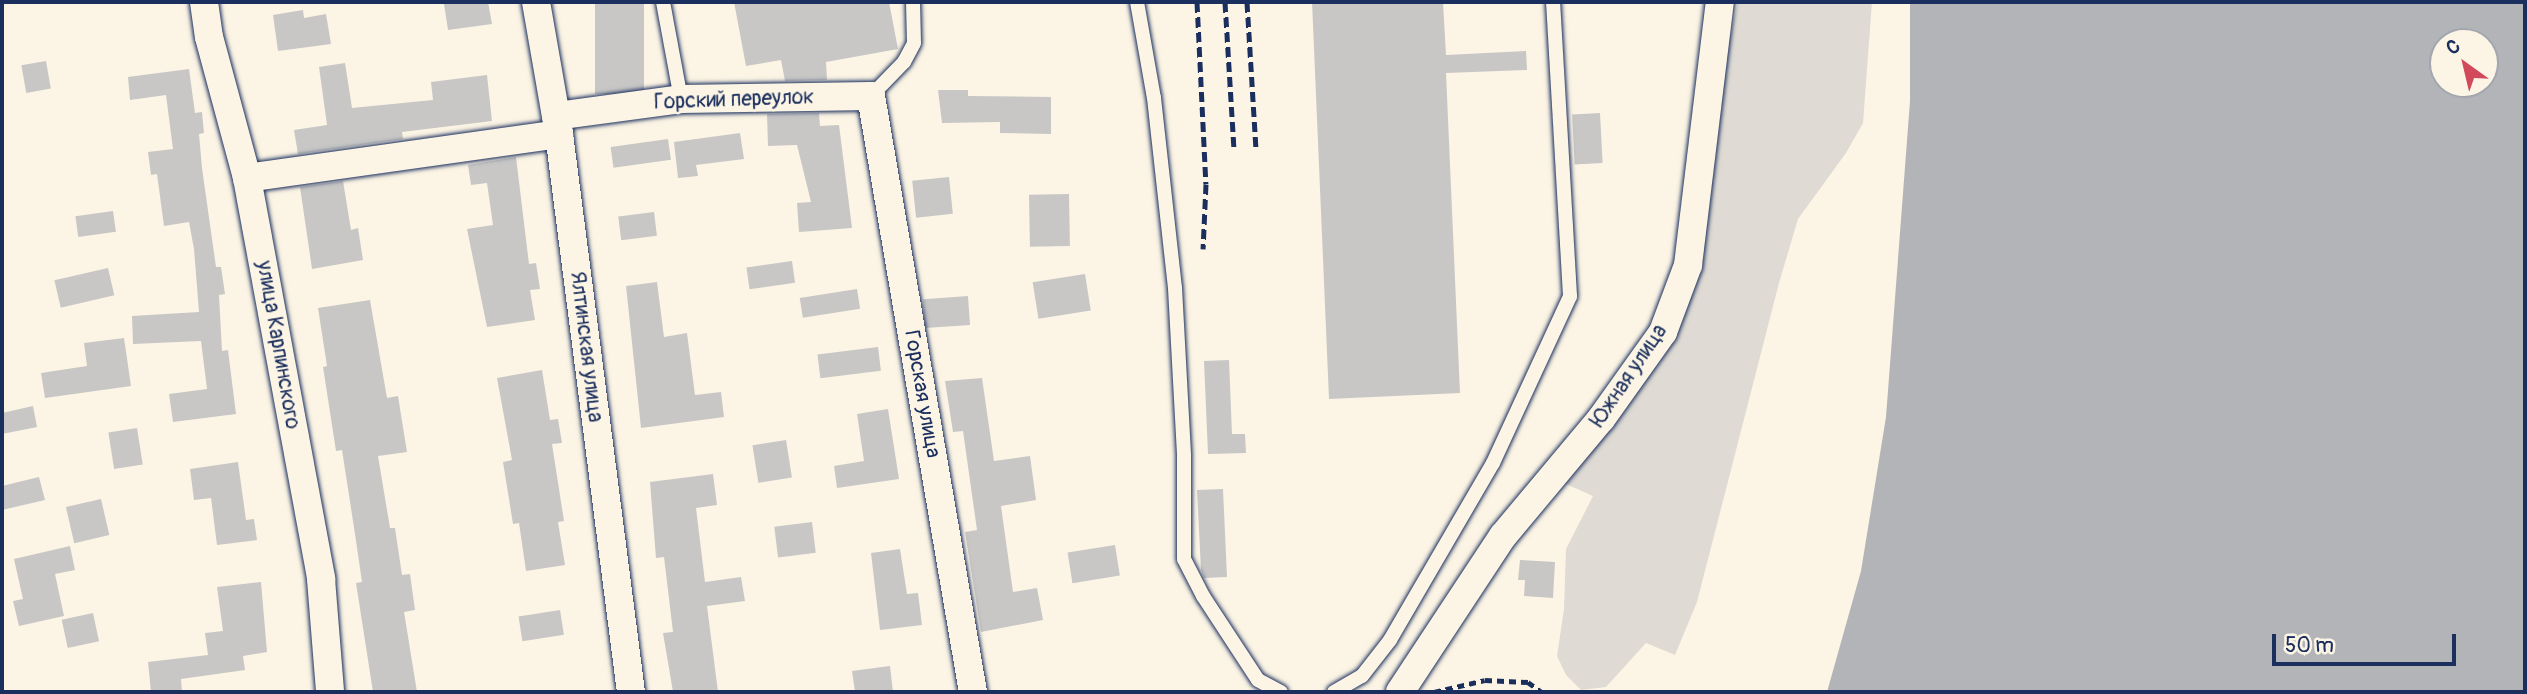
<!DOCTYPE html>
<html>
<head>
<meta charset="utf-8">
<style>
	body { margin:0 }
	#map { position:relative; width:2527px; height:694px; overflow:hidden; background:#fcf5e5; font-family:Pangolin,sans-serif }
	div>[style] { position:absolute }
	.green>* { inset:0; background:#dfdbd4 }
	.water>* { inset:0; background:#b2b4b8 }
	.building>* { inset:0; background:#c8c7c6; transform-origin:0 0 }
	.path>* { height:4.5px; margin-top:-2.25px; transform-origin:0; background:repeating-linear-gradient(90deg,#1b2f5e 0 7px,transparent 0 12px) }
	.roads { filter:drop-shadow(0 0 2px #1b2f5e) drop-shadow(0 0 2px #1b2f5e) }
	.service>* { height:14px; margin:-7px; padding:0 7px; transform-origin:7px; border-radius:7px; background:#fcf5e5 }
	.minor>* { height:28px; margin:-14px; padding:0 14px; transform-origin:14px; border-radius:14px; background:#fcf5e5 }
	.rail>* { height:5px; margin-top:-2.5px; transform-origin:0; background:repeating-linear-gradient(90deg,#1b2f5e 0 10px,transparent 0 15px) }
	span { translate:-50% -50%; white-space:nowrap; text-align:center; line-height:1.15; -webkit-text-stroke:5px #fcf5e5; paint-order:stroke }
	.street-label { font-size:21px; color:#1b2f5e }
	.frame { position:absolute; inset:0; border:4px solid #1b2f5e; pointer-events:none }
	.north { position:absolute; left:2429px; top:28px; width:70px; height:70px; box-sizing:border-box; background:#fcf5e5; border:2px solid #a2a6af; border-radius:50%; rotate:326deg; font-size:19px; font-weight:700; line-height:28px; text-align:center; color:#1b2f5e }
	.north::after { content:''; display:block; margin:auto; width:24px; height:32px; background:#d1495b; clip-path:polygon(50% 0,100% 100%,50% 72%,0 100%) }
	.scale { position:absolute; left:2272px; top:634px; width:184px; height:32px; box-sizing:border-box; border:4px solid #1b2f5e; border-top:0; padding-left:9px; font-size:21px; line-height:24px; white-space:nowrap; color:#1b2f5e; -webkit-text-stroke:5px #fcf5e5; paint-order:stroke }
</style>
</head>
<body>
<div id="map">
	<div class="green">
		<div style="clip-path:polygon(1738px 2px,1872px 2px,1863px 123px,1846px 153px,1798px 219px,1779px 283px,1697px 602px,1675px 655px,1646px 643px,1606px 687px,1581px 690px,1566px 675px,1557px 656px,1564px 609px,1566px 549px,1593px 496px,1564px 483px,1674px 326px,1715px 105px)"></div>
	</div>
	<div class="water">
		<div style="clip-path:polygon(evenodd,1910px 2px,2525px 2px,2525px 692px,1827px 692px,1861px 571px,1886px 417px,1910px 101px,1910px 2px,2443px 42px,2485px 42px,2485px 84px,2443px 84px,2443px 42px)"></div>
	</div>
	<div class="building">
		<div style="clip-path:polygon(457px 2px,488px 2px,492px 24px,448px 30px,444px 4px)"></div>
		<div style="left:595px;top:2px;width:49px;height:92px"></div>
		<div style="clip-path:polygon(734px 2px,889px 2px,898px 49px,826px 62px,827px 80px,785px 81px,781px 60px,746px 66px)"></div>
		<div style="clip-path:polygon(1312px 2px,1443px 2px,1446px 55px,1526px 51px,1527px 70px,1446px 73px,1460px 393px,1329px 399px)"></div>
		<div style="clip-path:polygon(303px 10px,304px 18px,326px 14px,331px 44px,278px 51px,273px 15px)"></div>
		<div style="left:46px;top:61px;width:28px;height:25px;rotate:80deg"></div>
		<div style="clip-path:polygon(345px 63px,352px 108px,433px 100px,431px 82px,487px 75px,492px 121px,402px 132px,403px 139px,298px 154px,294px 130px,327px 125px,319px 67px)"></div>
		<div style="clip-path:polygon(189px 69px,195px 113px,202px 112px,204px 133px,199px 134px,202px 168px,216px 267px,221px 267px,225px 294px,219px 295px,222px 351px,228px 350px,236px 414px,173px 422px,169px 394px,207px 389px,201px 341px,133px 344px,132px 316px,199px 312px,194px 249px,189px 222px,164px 226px,157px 174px,151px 175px,148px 152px,173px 149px,166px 95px,130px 100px,128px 77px)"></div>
		<div style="clip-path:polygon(938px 90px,968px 90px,968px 96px,1051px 97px,1051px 134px,1000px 133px,1000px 122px,942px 123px)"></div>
		<div style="clip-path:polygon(819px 113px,820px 126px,839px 125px,852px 228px,799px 232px,797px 203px,811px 202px,797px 145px,768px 146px,767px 114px)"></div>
		<div style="left:1600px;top:113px;width:50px;height:28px;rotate:87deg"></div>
		<div style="clip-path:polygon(740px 133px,744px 159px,696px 165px,698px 176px,678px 178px,674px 142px)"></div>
		<div style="left:668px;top:139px;width:21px;height:58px;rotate:82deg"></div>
		<div style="clip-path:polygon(516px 157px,529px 264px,536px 263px,540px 289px,530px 290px,535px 320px,487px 327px,467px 229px,493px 225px,487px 183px,471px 185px,468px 165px)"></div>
		<div style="left:949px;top:177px;width:37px;height:37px;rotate:84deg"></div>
		<div style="clip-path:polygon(343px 181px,351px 230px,358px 228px,363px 260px,312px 269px,300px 187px)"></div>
		<div style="left:1069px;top:194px;width:52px;height:40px;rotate:89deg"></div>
		<div style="left:113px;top:211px;width:21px;height:38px;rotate:82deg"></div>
		<div style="left:654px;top:212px;width:24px;height:36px;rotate:83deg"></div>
		<div style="left:792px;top:261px;width:22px;height:46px;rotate:82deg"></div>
		<div style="left:108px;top:268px;width:28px;height:55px;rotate:77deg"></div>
		<div style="left:1085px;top:274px;width:37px;height:53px;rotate:81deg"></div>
		<div style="clip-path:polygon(657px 282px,664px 337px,687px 333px,695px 395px,721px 392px,724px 417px,641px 428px,626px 286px)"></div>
		<div style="left:857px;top:289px;width:20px;height:58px;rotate:81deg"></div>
		<div style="left:968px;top:296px;width:29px;height:45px;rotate:86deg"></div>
		<div style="clip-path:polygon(370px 300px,387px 398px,398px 396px,407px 452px,378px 456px,390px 528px,395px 528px,402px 575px,410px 574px,415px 610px,404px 612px,417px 692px,373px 692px,356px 583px,362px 582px,355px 534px,342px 450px,336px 451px,323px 367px,327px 366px,318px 308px)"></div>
		<div style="clip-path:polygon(124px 338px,131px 386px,45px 398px,41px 373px,87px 366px,84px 343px)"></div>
		<div style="left:878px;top:347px;width:24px;height:61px;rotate:83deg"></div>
		<div style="clip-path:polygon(1229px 360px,1232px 434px,1245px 434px,1246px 453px,1208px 454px,1204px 361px)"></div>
		<div style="clip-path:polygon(542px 370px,550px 420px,558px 419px,562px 443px,552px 444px,564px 521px,558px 522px,565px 565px,526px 571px,519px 523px,513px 524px,503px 462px,512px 460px,497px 378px)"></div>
		<div style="clip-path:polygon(982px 378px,994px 461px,1030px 456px,1036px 500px,1001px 506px,1013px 592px,1037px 588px,1043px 620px,981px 632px,965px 532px,977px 530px,963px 431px,953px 432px,945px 381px)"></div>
		<div style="clip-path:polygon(33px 406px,37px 427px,2px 434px,2px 413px)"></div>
		<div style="clip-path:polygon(888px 409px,899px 479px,837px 488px,834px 466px,864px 461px,857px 414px)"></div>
		<div style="left:137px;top:428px;width:37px;height:29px;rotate:81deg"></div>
		<div style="left:786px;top:440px;width:38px;height:34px;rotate:81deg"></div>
		<div style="clip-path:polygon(238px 462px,246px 520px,254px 519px,257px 540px,217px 545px,211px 498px,194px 500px,190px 469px)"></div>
		<div style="clip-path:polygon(713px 474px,717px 505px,696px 508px,705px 582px,741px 577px,745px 601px,707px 606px,718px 692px,673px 692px,663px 633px,673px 632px,664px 557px,656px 558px,650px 482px)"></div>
		<div style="clip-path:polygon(39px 477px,45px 500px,2px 510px,2px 486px)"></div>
		<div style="clip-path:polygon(1223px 489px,1227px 577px,1204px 578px,1201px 570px,1197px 490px)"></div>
		<div style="left:101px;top:499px;width:37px;height:36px;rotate:77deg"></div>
		<div style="left:812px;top:522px;width:31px;height:38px;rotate:83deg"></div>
		<div style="left:1115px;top:545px;width:31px;height:48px;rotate:81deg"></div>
		<div style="clip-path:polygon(70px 546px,75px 570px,55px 574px,64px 616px,19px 626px,13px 601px,23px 599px,14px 559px)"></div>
		<div style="clip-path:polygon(900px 549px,907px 594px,918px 593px,922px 625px,880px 630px,871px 553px)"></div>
		<div style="clip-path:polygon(1520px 560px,1555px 562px,1553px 598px,1524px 596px,1525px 580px,1518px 580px)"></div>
		<div style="clip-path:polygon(261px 582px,267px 652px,243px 656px,245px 670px,181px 679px,182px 692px,151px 692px,148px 662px,208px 655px,205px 633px,223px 631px,217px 587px)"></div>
		<div style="left:560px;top:610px;width:25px;height:42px;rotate:81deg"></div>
		<div style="left:93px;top:613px;width:29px;height:32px;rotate:78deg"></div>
		<div style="clip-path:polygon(890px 666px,893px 692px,855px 692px,852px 671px)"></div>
	</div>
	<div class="path">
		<div style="left:1434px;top:692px;width:52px;rotate:-13.2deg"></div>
		<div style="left:1485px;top:680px;width:43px;rotate:2.7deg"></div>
		<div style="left:1528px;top:682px;width:17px;rotate:36deg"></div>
	</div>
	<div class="roads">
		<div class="service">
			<div style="left:663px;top:2px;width:99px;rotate:79.5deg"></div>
			<div style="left:1137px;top:2px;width:97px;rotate:80deg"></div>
			<div style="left:1154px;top:98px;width:191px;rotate:83.7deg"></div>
			<div style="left:1175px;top:288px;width:168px;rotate:86.9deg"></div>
			<div style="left:1184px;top:456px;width:103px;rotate:90deg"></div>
			<div style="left:1184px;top:559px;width:42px;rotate:62.8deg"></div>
			<div style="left:1203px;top:596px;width:100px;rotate:56.8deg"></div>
			<div style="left:1258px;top:680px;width:26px;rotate:28deg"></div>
			<div style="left:871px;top:96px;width:47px;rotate:-45.9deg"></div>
			<div style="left:904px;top:62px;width:21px;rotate:-62deg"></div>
			<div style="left:914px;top:43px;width:41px;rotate:-91.4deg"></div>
			<div style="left:1334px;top:692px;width:32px;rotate:-30deg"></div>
			<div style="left:1362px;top:676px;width:46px;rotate:-52.1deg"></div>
			<div style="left:1390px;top:640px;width:205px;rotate:-59.8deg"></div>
			<div style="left:1493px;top:463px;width:184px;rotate:-65.2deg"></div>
			<div style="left:1570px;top:296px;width:294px;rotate:-93.3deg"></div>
		</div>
		<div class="minor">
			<div style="left:204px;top:2px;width:35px;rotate:82deg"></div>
			<div style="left:209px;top:37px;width:146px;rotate:74.9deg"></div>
			<div style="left:247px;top:178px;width:408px;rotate:79.5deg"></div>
			<div style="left:321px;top:579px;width:113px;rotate:85.4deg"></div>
			<div style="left:536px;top:2px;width:134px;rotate:80.1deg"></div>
			<div style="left:559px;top:134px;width:563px;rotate:82.65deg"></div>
			<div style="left:556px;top:116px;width:126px;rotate:-7.7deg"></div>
			<div style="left:681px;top:99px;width:190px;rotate:-0.9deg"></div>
			<div style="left:871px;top:96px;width:605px;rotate:80.29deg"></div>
			<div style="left:247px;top:178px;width:315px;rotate:-8deg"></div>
			<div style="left:1400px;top:692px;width:187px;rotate:-56.6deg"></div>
			<div style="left:1503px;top:536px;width:153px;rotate:-50.1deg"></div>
			<div style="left:1601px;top:419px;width:107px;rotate:-54.5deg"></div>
			<div style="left:1663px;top:332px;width:72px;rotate:-69.5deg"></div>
			<div style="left:1688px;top:265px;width:265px;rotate:-83.1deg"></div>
		</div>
	</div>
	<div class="rail">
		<div style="left:1197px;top:2px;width:182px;rotate:87.2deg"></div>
		<div style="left:1206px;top:184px;width:65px;rotate:92.6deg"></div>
		<div style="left:1225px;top:2px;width:146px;rotate:86.5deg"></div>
		<div style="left:1247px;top:2px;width:146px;rotate:86.5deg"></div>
	</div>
	<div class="street-label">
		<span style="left:734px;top:100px;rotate:-2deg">Горский переулок</span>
		<span style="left:278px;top:345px;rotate:80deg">улица Карпинского</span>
		<span style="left:586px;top:347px;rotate:83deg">Ялтинская улица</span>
		<span style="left:1629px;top:376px;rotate:-56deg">Южная улица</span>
		<span style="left:922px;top:394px;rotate:80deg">Горская улица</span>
	</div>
	<div class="frame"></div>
	<div class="north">С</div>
	<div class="scale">50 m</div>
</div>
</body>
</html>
